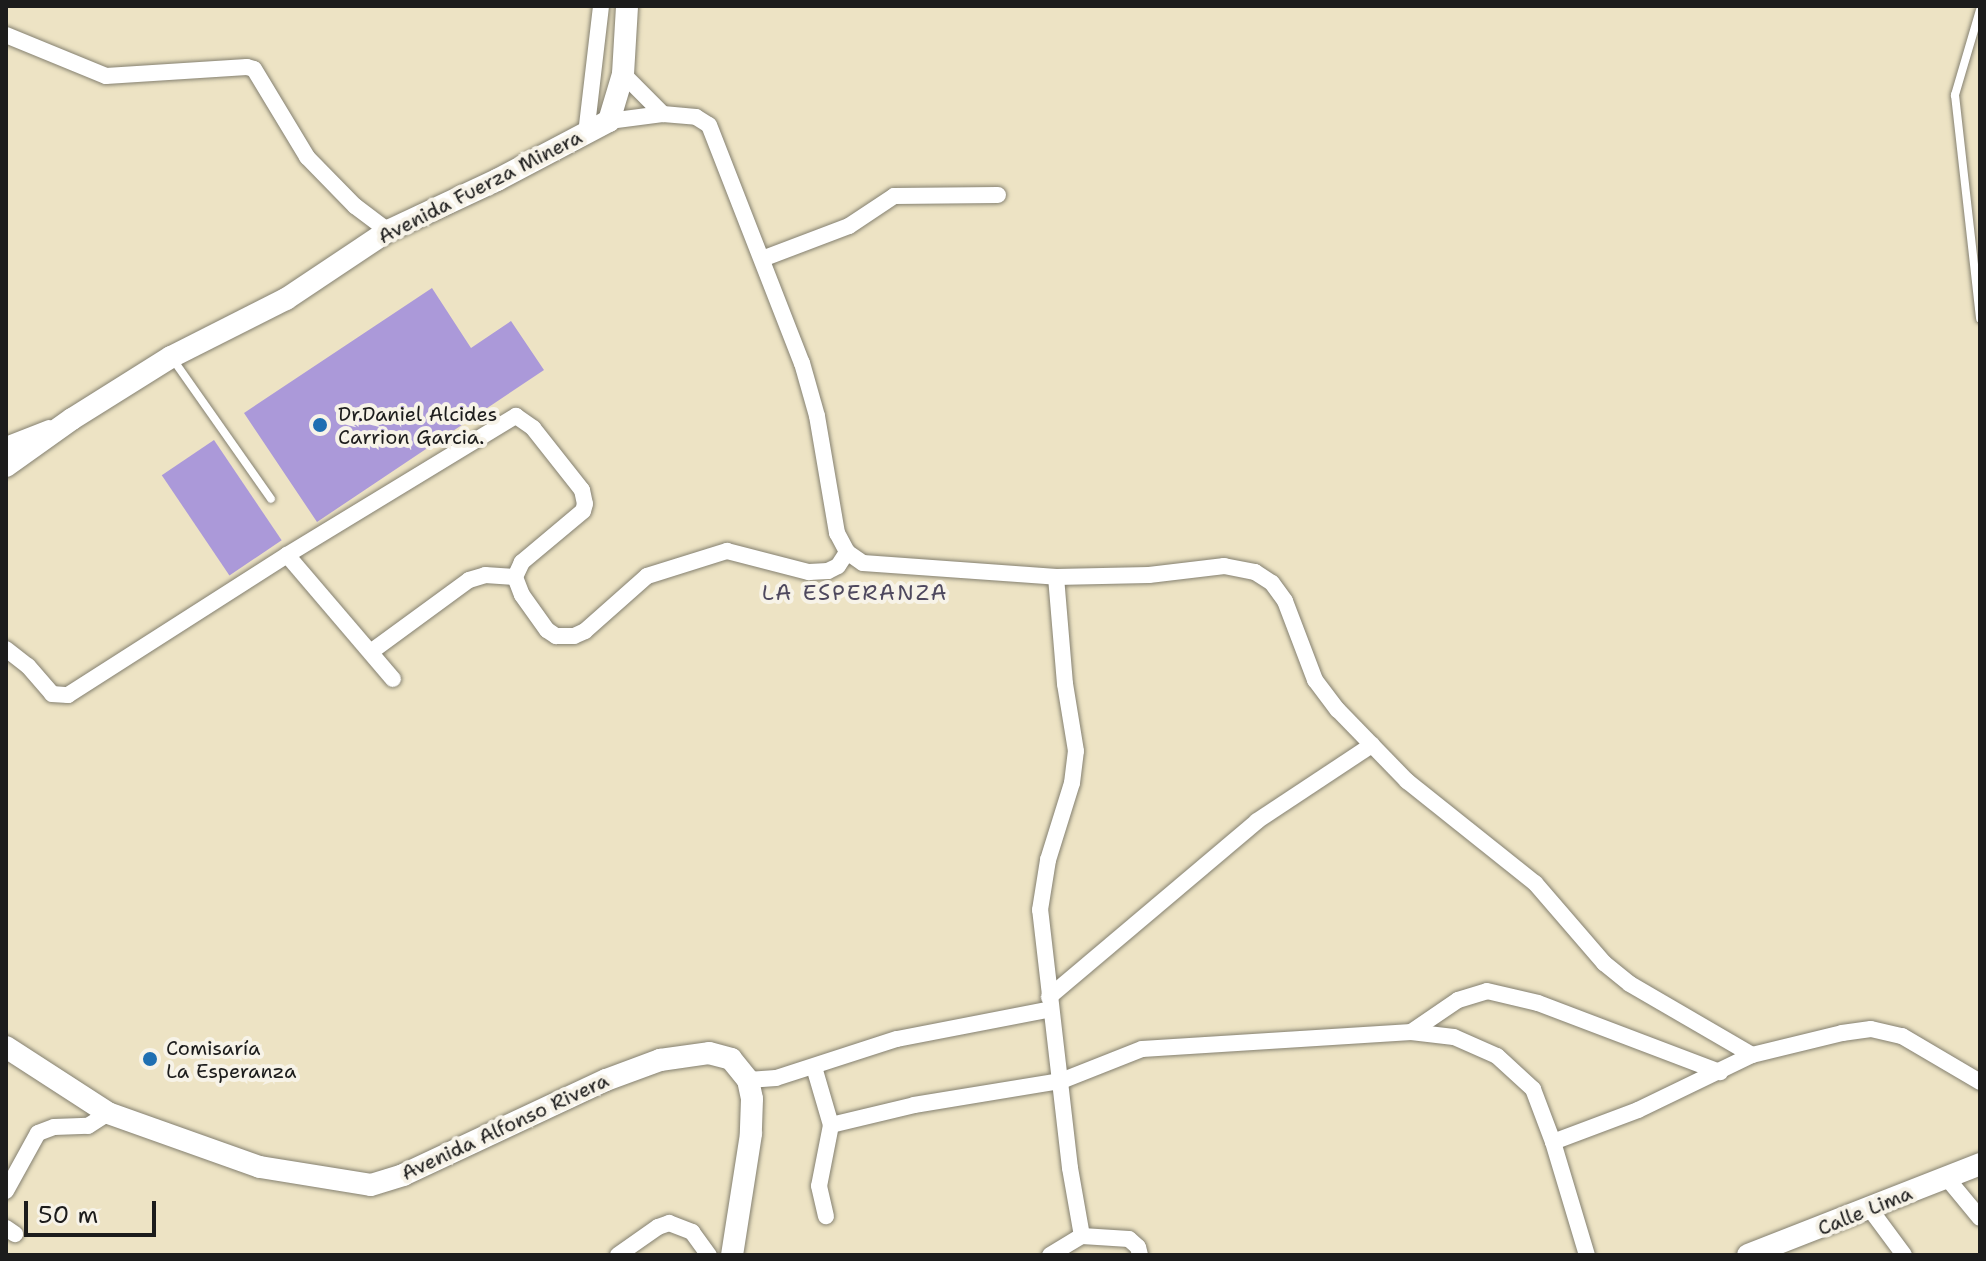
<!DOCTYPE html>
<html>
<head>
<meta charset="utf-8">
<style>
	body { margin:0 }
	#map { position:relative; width:1986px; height:1261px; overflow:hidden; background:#ede3c4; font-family:"Shantell Sans",sans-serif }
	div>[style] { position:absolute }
	.building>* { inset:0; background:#ab99d9; transform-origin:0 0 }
	.roads { filter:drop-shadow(0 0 2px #848070) drop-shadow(0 0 2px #848070) }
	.lane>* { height:8px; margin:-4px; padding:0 4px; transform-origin:4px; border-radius:4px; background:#fff }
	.street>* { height:16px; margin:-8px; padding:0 8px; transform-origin:8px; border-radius:8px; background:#fff }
	.secondary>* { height:22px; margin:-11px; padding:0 11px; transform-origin:11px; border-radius:11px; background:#fff }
	.dots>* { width:22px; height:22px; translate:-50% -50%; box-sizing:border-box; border:4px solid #f7f3e8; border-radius:50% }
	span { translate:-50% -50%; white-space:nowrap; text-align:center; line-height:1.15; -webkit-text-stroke:8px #f7f3e8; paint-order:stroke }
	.street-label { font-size:20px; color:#1c1c1c }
	.poi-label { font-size:20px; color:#1c1c1c }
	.left { translate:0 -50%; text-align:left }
	.neighbourhood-label { font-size:22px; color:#4e485e; letter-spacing:2px }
	.frame { position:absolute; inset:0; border:8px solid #1c1c1c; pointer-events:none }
	.scale { position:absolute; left:24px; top:1201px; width:132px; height:36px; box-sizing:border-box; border:4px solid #1c1c1c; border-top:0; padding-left:10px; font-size:24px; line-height:28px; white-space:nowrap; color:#1c1c1c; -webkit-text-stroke:6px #f7f3e8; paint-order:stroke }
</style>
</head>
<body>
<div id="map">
	<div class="building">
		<div style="clip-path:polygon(432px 288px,471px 348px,511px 321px,544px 370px,317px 522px,244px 413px)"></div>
		<div style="left:214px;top:440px;width:121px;height:63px;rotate:56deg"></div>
	</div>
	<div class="roads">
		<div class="lane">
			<div style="left:1980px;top:10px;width:89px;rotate:106.4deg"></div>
			<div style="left:1955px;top:95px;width:225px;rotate:83.6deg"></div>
			<div style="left:172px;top:358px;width:172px;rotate:54.9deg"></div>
		</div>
		<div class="street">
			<div style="left:6px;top:35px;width:108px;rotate:22.3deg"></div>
			<div style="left:106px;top:76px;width:141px;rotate:-3.7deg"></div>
			<div style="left:247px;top:67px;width:7px;rotate:16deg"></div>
			<div style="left:254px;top:69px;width:103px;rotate:58.9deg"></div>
			<div style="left:307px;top:157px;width:69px;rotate:45.6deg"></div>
			<div style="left:355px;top:206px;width:41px;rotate:37.1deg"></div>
			<div style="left:623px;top:74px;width:57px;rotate:45deg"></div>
			<div style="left:609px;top:121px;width:54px;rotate:-7.4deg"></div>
			<div style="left:663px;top:114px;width:33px;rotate:5deg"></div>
			<div style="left:696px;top:117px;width:15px;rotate:32deg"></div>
			<div style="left:709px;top:125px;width:256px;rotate:68.7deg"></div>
			<div style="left:802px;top:363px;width:55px;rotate:74.2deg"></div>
			<div style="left:817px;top:416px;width:119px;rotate:80.3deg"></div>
			<div style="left:837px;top:533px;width:21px;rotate:62deg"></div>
			<div style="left:847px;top:552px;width:19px;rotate:35deg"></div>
			<div style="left:863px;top:563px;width:194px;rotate:4.1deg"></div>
			<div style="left:1056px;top:577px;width:93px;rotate:-1.2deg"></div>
			<div style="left:1149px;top:575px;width:76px;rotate:-6.8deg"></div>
			<div style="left:1224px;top:566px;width:32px;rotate:11deg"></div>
			<div style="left:1255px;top:572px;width:20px;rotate:33deg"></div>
			<div style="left:1272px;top:583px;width:22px;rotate:54deg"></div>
			<div style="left:1285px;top:601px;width:85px;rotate:69.2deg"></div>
			<div style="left:1315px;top:680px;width:38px;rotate:53deg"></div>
			<div style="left:1338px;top:710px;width:99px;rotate:45.8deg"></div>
			<div style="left:1407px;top:781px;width:164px;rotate:38.6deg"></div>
			<div style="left:1535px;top:883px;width:106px;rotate:49.2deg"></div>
			<div style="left:1604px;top:963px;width:33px;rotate:39deg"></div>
			<div style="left:1630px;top:984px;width:141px;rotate:30.2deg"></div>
			<div style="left:586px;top:134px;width:129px;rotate:-83.3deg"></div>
			<div style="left:762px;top:259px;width:93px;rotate:-20.8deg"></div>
			<div style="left:849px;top:226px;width:54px;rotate:-33.7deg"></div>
			<div style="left:894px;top:196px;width:104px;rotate:-0.6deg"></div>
			<div style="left:6px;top:445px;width:46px;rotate:-21.6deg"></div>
			<div style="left:287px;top:555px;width:163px;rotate:49.5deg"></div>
			<div style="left:6px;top:649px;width:28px;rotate:38deg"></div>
			<div style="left:28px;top:666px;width:37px;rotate:49deg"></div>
			<div style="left:52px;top:694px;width:16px;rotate:4deg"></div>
			<div style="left:68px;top:695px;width:260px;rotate:-32.6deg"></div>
			<div style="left:287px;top:555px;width:268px;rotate:-31.3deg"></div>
			<div style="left:516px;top:416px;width:21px;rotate:35deg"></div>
			<div style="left:533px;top:428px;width:79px;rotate:51.7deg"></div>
			<div style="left:582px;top:490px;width:14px;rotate:78deg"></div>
			<div style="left:585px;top:504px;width:7px;rotate:106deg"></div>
			<div style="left:583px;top:511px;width:80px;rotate:140.1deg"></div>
			<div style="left:522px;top:562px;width:17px;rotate:115deg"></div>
			<div style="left:515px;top:577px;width:19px;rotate:69deg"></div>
			<div style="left:522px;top:595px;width:43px;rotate:54.5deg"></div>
			<div style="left:547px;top:630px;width:11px;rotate:34deg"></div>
			<div style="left:556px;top:636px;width:18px"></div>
			<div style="left:574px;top:636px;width:12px;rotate:-24deg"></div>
			<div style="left:585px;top:631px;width:83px;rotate:-41.6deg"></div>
			<div style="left:647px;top:576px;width:84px;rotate:-17.4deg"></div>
			<div style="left:727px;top:551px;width:85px;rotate:14.4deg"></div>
			<div style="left:809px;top:572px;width:19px;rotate:-3deg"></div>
			<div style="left:828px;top:571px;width:11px;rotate:-27deg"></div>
			<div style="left:838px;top:566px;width:17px;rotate:-57deg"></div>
			<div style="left:372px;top:651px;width:120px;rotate:-36.2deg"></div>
			<div style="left:469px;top:580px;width:17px;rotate:-17deg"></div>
			<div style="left:485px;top:575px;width:30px;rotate:4deg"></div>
			<div style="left:1049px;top:997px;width:272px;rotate:-40.2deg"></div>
			<div style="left:1257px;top:821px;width:138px;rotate:-33.5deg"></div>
			<div style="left:1411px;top:1032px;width:57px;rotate:-34.2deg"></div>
			<div style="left:1458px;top:1000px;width:30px;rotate:-17deg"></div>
			<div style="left:1487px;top:991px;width:52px;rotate:13.2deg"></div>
			<div style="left:1538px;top:1003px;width:195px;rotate:20.8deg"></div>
			<div style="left:814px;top:1067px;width:60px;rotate:73.7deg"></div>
			<div style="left:831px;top:1125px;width:62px;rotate:101.1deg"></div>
			<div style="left:819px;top:1186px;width:31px;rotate:77deg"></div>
			<div style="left:748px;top:1080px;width:28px;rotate:-4deg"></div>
			<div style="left:776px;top:1078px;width:127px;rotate:-17.9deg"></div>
			<div style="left:897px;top:1039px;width:157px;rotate:-11deg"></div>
			<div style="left:831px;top:1125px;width:85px;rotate:-13.5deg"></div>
			<div style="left:914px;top:1105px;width:149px;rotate:-9.3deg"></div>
			<div style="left:1061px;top:1081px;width:87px;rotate:-21.6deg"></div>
			<div style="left:1142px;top:1049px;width:270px;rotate:-3.6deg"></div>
			<div style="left:1411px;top:1032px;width:43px;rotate:6.6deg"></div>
			<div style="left:1454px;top:1037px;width:47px;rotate:23.8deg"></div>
			<div style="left:1497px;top:1056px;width:49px;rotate:42.5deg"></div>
			<div style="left:1533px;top:1089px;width:57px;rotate:69.3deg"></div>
			<div style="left:1553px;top:1142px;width:118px;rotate:73.3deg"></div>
			<div style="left:1553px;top:1142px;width:91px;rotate:-20.6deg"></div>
			<div style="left:1638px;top:1110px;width:127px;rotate:-25.8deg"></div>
			<div style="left:1752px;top:1055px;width:93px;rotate:-13.7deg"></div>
			<div style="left:1842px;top:1033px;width:29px;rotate:-8deg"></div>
			<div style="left:1871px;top:1029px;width:32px;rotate:13deg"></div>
			<div style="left:1902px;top:1036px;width:91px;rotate:30.5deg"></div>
			<div style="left:1946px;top:1177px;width:53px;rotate:50.3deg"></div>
			<div style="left:6px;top:1191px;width:66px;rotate:-61.1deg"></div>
			<div style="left:38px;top:1133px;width:17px;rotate:-21deg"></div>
			<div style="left:54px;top:1127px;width:34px;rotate:-2deg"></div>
			<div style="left:88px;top:1126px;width:24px;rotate:-33deg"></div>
			<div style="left:1870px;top:1209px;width:57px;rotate:53.5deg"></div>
			<div style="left:6px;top:1228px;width:11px;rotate:34deg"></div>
			<div style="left:1082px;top:1236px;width:47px;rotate:3.7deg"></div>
			<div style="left:1129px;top:1239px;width:12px;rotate:42deg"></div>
			<div style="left:1138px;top:1247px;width:8px;rotate:76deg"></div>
			<div style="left:618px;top:1255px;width:49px;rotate:-35deg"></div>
			<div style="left:658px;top:1227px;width:12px;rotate:-20deg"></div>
			<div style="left:669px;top:1223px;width:25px;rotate:21deg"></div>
			<div style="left:692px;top:1232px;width:29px;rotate:54deg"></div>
			<div style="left:1050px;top:1255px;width:37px;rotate:-31deg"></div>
			<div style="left:1082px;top:1236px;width:69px;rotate:-100deg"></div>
			<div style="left:1070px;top:1168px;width:260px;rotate:-96.6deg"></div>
			<div style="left:1040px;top:910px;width:51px;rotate:-80.9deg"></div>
			<div style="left:1048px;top:860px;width:81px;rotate:-72.7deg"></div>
			<div style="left:1072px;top:783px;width:32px;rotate:-83deg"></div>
			<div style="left:1076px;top:751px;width:68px;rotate:-99.3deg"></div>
			<div style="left:1065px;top:684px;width:107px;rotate:-94.8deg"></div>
		</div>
		<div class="secondary">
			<div style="left:6px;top:466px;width:81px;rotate:-35.5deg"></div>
			<div style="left:72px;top:419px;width:117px;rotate:-32.1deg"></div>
			<div style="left:171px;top:357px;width:129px;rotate:-26.8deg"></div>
			<div style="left:286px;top:299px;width:123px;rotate:-33.7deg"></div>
			<div style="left:388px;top:231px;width:120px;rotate:-25.1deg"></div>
			<div style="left:497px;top:180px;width:127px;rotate:-27.8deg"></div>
			<div style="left:609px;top:121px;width:49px;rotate:-73.4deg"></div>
			<div style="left:623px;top:74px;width:68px;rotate:-86.6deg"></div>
			<div style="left:6px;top:1047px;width:121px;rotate:32.9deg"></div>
			<div style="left:108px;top:1113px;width:161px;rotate:19.6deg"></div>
			<div style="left:260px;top:1167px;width:112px;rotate:9.2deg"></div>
			<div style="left:371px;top:1185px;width:34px;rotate:-17deg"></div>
			<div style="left:403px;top:1175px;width:224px;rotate:-25.1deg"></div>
			<div style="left:606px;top:1080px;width:58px;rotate:-20.3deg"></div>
			<div style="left:660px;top:1060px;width:49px;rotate:-8.1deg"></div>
			<div style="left:709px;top:1053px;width:23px;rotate:15deg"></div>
			<div style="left:731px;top:1059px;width:27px;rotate:51deg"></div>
			<div style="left:748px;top:1080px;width:19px;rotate:78deg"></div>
			<div style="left:752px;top:1099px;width:35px;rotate:92deg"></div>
			<div style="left:751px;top:1134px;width:122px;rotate:98.9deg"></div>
			<div style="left:1748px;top:1255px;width:249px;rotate:-21.4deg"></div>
		</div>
	</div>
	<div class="dots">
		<div style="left:320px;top:425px;background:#1f6fb2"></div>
		<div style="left:150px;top:1059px;background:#1f6fb2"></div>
	</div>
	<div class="street-label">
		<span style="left:480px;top:187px;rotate:-27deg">Avenida Fuerza Minera</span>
		<span style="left:505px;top:1127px;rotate:-25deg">Avenida Alfonso Rivera</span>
		<span style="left:1865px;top:1211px;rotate:-22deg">Calle Lima</span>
	</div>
	<div class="poi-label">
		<span class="left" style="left:338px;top:426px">Dr.Daniel Alcides<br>Carrion Garcia.</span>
		<span class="left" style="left:166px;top:1060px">Comisaría<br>La Esperanza</span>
	</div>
	<div class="neighbourhood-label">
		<span style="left:855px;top:593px">LA ESPERANZA</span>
	</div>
	<div class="frame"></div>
	<div class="scale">50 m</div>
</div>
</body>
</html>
